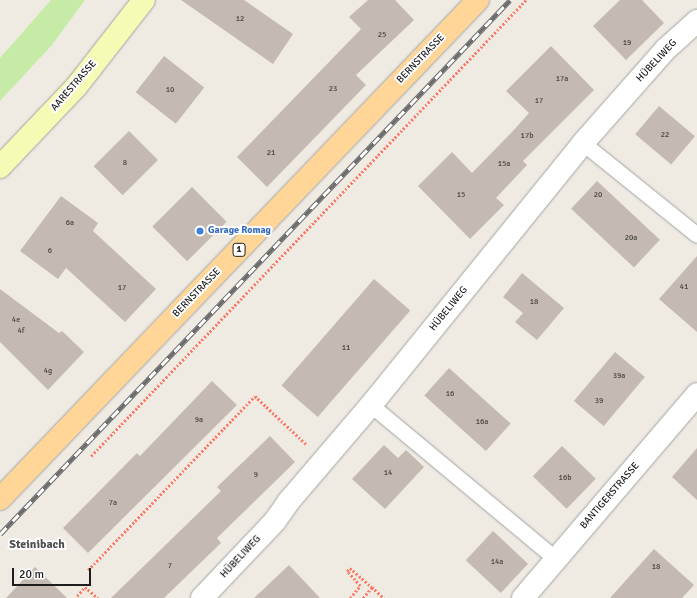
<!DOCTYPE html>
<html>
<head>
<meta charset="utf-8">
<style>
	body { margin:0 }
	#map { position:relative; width:697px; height:598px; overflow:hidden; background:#efebe3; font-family:Signika,sans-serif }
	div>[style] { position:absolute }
	.grass>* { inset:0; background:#c6eba7 }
	.building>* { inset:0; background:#c4bab2; transform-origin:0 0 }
	.path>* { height:2.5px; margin-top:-1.25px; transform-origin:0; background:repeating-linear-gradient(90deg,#fe7a65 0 2px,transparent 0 4px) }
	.roads { filter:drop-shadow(0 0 1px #a4a4a4) drop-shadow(0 0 1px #a4a4a4) }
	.lane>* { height:15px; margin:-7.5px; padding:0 7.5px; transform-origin:7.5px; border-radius:7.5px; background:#fff }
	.street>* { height:22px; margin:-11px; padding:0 11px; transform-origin:11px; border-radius:11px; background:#fff }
	.secondary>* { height:22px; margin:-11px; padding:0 11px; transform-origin:11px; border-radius:11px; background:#f5fbb4 }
	.primary>* { height:22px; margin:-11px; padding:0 11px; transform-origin:11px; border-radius:11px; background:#ffd698 }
	.rail>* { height:4.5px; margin-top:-2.25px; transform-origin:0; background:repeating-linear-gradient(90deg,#fff 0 9px,#6b6b6b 0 18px); box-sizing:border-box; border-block:1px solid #6b6b6b }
	.dots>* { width:11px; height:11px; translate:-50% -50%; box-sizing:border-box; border:2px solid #fff; border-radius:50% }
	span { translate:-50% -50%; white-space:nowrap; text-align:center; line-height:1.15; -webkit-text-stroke:4px #fff; paint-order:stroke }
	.number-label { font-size:8px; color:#474442 }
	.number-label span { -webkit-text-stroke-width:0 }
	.shield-label span { padding:1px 3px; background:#fff; border:1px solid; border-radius:3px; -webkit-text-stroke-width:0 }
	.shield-label { font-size:9px; color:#1d1d1d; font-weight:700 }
	.street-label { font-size:10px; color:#1d1d1d }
	.shop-label { font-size:10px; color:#366cbe; font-weight:700 }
	.left { translate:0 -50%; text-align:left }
	.quarter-label { font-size:12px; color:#505050; font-weight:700 }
	.scale { position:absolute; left:12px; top:568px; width:79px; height:18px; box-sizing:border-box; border:2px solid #1d1d1d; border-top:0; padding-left:5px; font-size:12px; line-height:14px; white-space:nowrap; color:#1d1d1d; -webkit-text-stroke:3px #fff; paint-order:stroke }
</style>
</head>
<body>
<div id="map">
	<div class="grass">
		<div style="clip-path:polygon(51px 0,85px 0,52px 45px,0 101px,0 58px)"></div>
	</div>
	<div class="building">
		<div style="clip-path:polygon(181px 0,244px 0,293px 34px,273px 64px)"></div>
		<div style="clip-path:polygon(368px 0,395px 0,414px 20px,356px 75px,366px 85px,267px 187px,237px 157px,361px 29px,349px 17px)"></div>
		<div style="clip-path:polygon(620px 0,642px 0,664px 23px,626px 60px,593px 26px)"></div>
		<div style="clip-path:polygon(551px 46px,594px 90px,523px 161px,527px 165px,496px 198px,504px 205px,470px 239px,418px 186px,452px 152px,472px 173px,512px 132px,529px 113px,506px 91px)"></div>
		<div style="left:164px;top:56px;width:51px;height:46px;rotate:38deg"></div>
		<div style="left:659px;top:106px;width:47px;height:37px;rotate:40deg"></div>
		<div style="left:129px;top:131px;width:41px;height:50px;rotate:45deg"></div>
		<div style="left:597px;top:181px;width:86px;height:38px;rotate:43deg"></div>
		<div style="left:192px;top:187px;width:49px;height:56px;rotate:45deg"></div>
		<div style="clip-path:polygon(61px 196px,98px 223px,93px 231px,156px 289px,125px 322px,66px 268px,58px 279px,20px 251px)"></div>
		<div style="clip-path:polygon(697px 256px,697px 332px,659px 299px)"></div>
		<div style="clip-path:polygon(522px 273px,564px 308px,537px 340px,515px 322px,523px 313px,503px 297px)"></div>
		<div style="left:374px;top:279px;width:48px;height:141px;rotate:41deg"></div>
		<div style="clip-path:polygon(0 289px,59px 333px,62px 331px,84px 352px,48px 390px,0 342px)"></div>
		<div style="left:615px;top:352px;width:39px;height:64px;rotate:40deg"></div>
		<div style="left:449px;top:368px;width:83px;height:37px;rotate:42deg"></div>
		<div style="clip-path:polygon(212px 381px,237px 405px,88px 553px,63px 528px,137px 453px,140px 456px)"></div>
		<div style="clip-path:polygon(270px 436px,295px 462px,217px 538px,221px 543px,164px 598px,111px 598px,221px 491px,217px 487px)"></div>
		<div style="clip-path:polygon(384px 445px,398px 458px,406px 450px,424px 467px,385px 509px,352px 479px)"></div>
		<div style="left:562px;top:446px;width:47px;height:42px;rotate:44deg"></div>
		<div style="clip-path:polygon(697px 448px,697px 500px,672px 477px)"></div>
		<div style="left:493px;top:531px;width:48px;height:40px;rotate:43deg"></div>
		<div style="clip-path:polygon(654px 549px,694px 585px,682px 598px,610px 598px)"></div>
		<div style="clip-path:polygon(289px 565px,320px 598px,254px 598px)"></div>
		<div style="clip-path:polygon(35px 567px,67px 598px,6px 598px)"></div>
	</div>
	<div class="path">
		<div style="left:91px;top:456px;width:630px;rotate:-46.35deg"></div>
		<div style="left:88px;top:570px;width:241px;rotate:-46.2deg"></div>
		<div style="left:255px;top:396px;width:70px;rotate:43.3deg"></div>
		<div style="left:77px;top:596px;width:12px;rotate:-48deg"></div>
		<div style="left:85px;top:587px;width:17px;rotate:40deg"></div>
		<div style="left:350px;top:598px;width:16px;rotate:-50deg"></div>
		<div style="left:360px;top:586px;width:20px;rotate:-131deg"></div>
		<div style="left:347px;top:571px;width:4px;rotate:-45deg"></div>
		<div style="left:350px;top:568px;width:29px;rotate:41deg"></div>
		<div style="left:363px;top:598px;width:14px;rotate:-51deg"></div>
		<div style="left:372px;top:587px;width:16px;rotate:43deg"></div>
	</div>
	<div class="roads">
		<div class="lane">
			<div style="left:583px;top:143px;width:146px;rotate:38.9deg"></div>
			<div style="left:371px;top:405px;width:241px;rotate:39.8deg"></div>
		</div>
		<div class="street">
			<div style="left:202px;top:598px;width:106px;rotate:-46.5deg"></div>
			<div style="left:275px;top:521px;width:24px;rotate:-55deg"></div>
			<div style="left:289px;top:501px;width:126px;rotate:-49.5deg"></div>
			<div style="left:371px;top:405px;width:337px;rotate:-51deg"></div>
			<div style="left:583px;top:143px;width:125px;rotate:-48.6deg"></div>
			<div style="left:666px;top:49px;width:42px;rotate:-42.1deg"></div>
			<div style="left:523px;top:598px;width:268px;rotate:-49.5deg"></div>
		</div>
		<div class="secondary">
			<div style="left:0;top:167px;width:110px;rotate:-46.5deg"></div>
			<div style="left:76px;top:87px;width:110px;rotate:-52deg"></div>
		</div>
		<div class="primary">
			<div style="left:0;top:499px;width:691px;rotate:-46.23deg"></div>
		</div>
	</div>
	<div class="rail">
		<div style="left:0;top:534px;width:738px;rotate:-46.32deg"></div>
	</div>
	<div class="dots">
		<div style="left:200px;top:231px;background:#3f7fe0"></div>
	</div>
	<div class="number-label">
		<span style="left:240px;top:19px">12</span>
		<span style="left:382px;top:35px">25</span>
		<span style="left:627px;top:43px">19</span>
		<span style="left:562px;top:79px">17a</span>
		<span style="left:333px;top:89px">23</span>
		<span style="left:170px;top:90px">10</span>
		<span style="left:539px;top:101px">17</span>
		<span style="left:665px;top:135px">22</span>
		<span style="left:527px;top:136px">17b</span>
		<span style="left:271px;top:153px">21</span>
		<span style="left:125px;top:163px">8</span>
		<span style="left:504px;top:164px">15a</span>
		<span style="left:461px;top:195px">15</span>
		<span style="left:598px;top:195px">20</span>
		<span style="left:70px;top:223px">6a</span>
		<span style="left:631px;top:238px">20a</span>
		<span style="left:50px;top:251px">6</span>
		<span style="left:684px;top:287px">41</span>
		<span style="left:122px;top:288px">17</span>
		<span style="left:534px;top:302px">18</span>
		<span style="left:16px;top:320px">4e</span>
		<span style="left:21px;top:331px">4f</span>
		<span style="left:346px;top:348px">11</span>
		<span style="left:48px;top:371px">4g</span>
		<span style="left:619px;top:376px">39a</span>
		<span style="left:450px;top:394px">16</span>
		<span style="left:599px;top:401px">39</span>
		<span style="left:199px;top:420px">9a</span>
		<span style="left:482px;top:422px">16a</span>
		<span style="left:388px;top:473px">14</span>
		<span style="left:256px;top:475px">9</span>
		<span style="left:565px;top:478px">16b</span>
		<span style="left:113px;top:503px">7a</span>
		<span style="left:497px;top:562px">14a</span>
		<span style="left:170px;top:566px">7</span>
		<span style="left:656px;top:567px">18</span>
	</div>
	<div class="shield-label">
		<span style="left:239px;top:250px">1</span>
	</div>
	<div class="street-label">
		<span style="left:421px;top:59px;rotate:-46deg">BERNSTRASSE</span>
		<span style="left:657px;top:61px;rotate:-47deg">HÜBELIWEG</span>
		<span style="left:74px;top:86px;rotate:-49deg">AARESTRASSE</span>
		<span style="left:197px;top:293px;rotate:-46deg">BERNSTRASSE</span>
		<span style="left:449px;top:309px;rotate:-51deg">HÜBELIWEG</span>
		<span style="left:610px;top:496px;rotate:-49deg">BANTIGERSTRASSE</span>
		<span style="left:241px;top:557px;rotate:-47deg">HÜBELIWEG</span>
	</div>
	<div class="shop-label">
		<span class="left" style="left:208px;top:231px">Garage Romag</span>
	</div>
	<div class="quarter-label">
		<span style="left:37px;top:545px">Steinibach</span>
	</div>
	<div class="scale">20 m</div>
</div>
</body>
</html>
